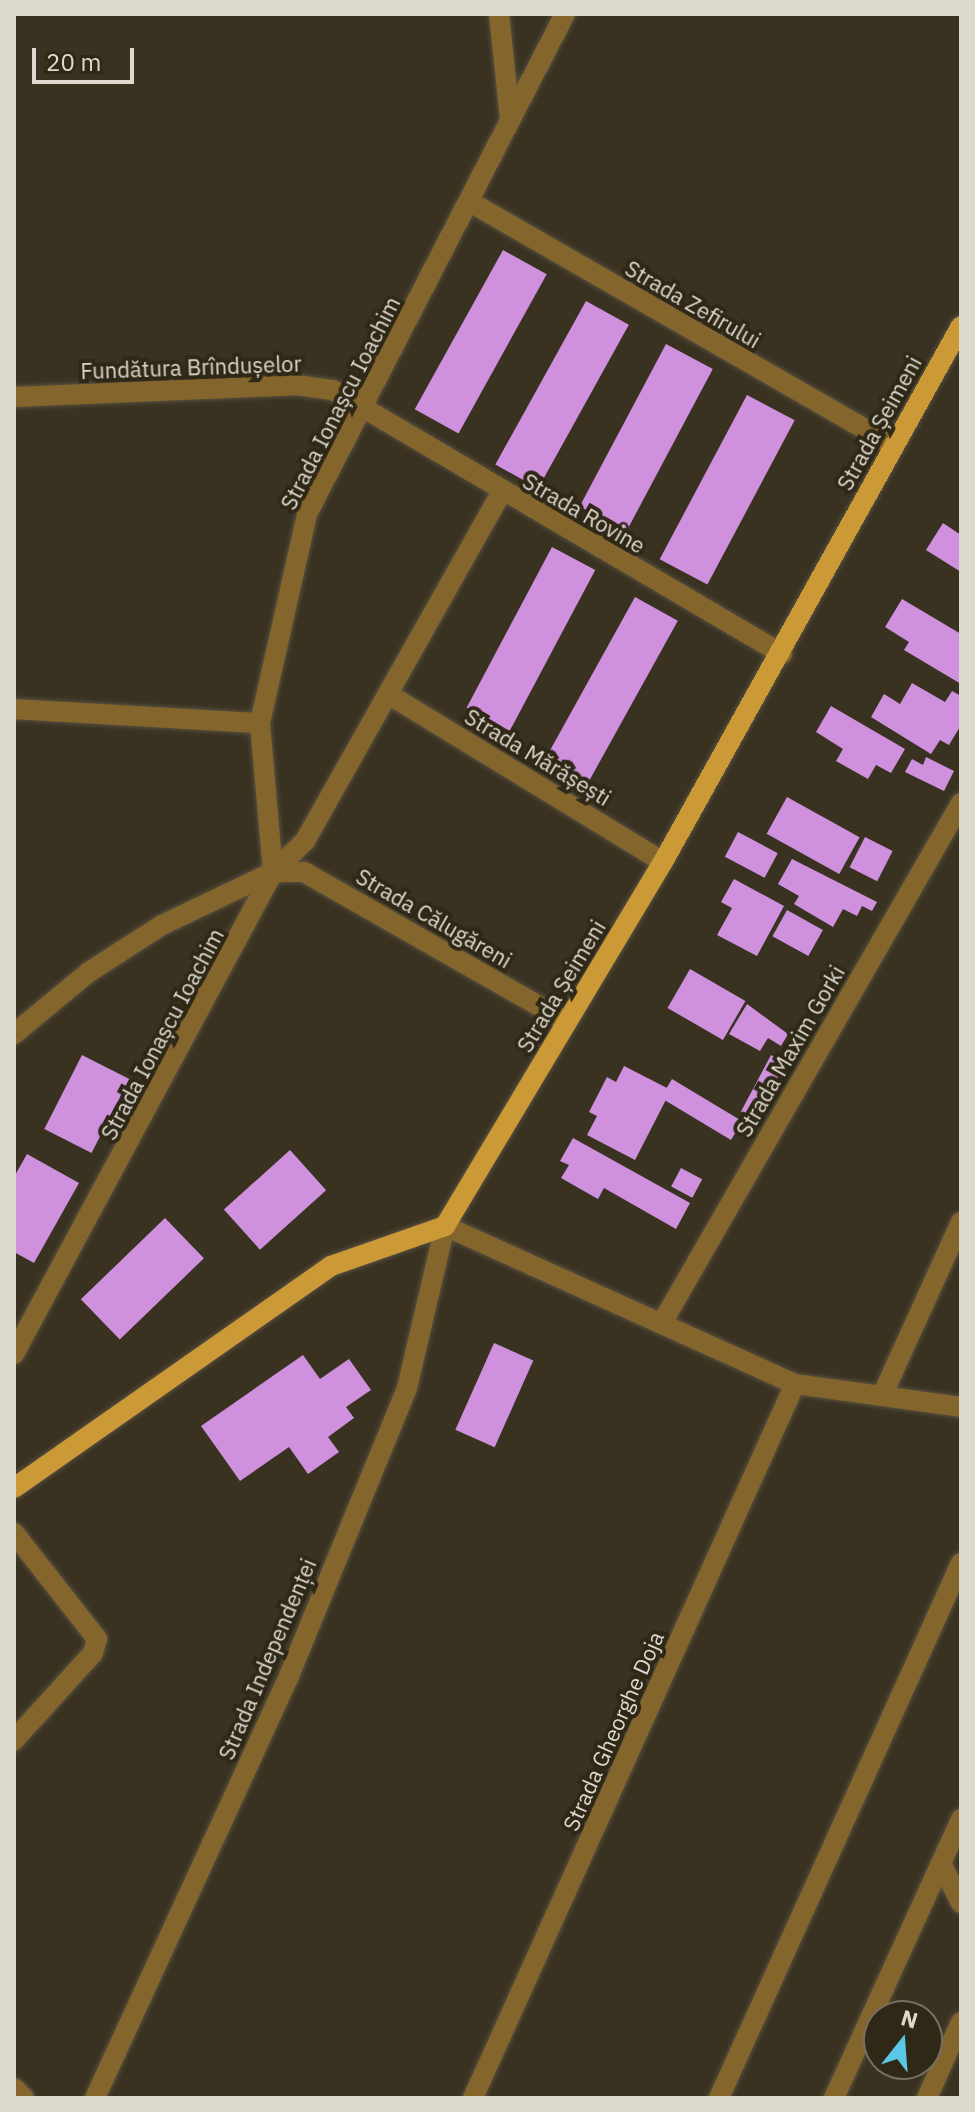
<!DOCTYPE html>
<html>
<head>
<meta charset="utf-8">
<style>
	body { margin:0 }
	#map { position:relative; width:975px; height:2112px; overflow:hidden; background:#3a3221; font-family:"IBM Plex Sans",sans-serif }
	div>[style] { position:absolute }
	.building>* { inset:0; background:#cf91de; transform-origin:0 0 }
	.roads { filter:drop-shadow(0 0 2px #585040) drop-shadow(0 0 2px #585040) }
	.minor>* { height:20px; margin:-10px; padding:0 10px; transform-origin:10px; border-radius:10px; background:#84662d }
	.major>* { height:20px; margin:-10px; padding:0 10px; transform-origin:10px; border-radius:10px; background:#cb9a37 }
	span { translate:-50% -50%; white-space:nowrap; text-align:center; line-height:1.15; -webkit-text-stroke:8px #302817; paint-order:stroke }
	.street-label { font-size:22px; color:#ded9cf }
	.frame { position:absolute; inset:0; border:16px solid #ded9cf; pointer-events:none }
	.north { position:absolute; left:863px; top:2000px; width:80px; height:80px; box-sizing:border-box; background:#302817; border:2px solid #766f61; border-radius:50%; rotate:17deg; font-size:22px; font-weight:700; line-height:32px; text-align:center; color:#ded9cf }
	.north::after { content:''; display:block; margin:auto; width:28px; height:36px; background:#5ac8e5; clip-path:polygon(50% 0,100% 100%,50% 72%,0 100%) }
	.scale { position:absolute; left:32px; top:48px; width:102px; height:36px; box-sizing:border-box; border:4px solid #ded9cf; border-top:0; padding-left:10px; font-size:24px; line-height:28px; white-space:nowrap; color:#ded9cf; -webkit-text-stroke:6px #302817; paint-order:stroke }
</style>
</head>
<body>
<div id="map">
	<div class="building">
		<div style="left:503px;top:250px;width:50px;height:182px;rotate:29deg"></div>
		<div style="left:586px;top:301px;width:49px;height:187px;rotate:29deg"></div>
		<div style="left:666px;top:344px;width:53px;height:184px;rotate:28deg"></div>
		<div style="left:747px;top:395px;width:54px;height:186px;rotate:28deg"></div>
		<div style="clip-path:polygon(943px 523px,961px 535px,961px 572px,926px 550px)"></div>
		<div style="left:552px;top:547px;width:49px;height:182px;rotate:28deg"></div>
		<div style="left:635px;top:597px;width:49px;height:188px;rotate:29deg"></div>
		<div style="clip-path:polygon(902px 599px,961px 634px,961px 684px,904px 650px,909px 642px,885px 627px)"></div>
		<div style="clip-path:polygon(912px 683px,945px 702px,952px 691px,961px 696px,961px 725px,949px 745px,940px 740px,931px 754px,871px 717px,884px 694px,900px 704px)"></div>
		<div style="clip-path:polygon(831px 706px,905px 749px,891px 773px,876px 765px,868px 779px,836px 761px,843px 749px,816px 732px)"></div>
		<div style="clip-path:polygon(926px 757px,954px 771px,944px 791px,905px 772px,912px 759px,923px 765px)"></div>
		<div style="left:787px;top:797px;width:83px;height:42px;rotate:29deg"></div>
		<div style="left:738px;top:832px;width:45px;height:28px;rotate:28deg"></div>
		<div style="left:865px;top:837px;width:31px;height:34px;rotate:27deg"></div>
		<div style="clip-path:polygon(792px 859px,877px 902px,872px 911px,862px 906px,857px 916px,843px 909px,833px 927px,794px 904px,799px 896px,778px 884px)"></div>
		<div style="clip-path:polygon(734px 879px,784px 906px,757px 956px,717px 935px,732px 908px,721px 902px)"></div>
		<div style="left:787px;top:910px;width:41px;height:30px;rotate:29deg"></div>
		<div style="left:690px;top:969px;width:64px;height:45px;rotate:30deg"></div>
		<div style="clip-path:polygon(747px 1004px,788px 1034px,781px 1046px,768px 1038px,760px 1051px,729px 1034px)"></div>
		<div style="left:82px;top:1055px;width:53px;height:83px;rotate:27deg"></div>
		<div style="left:771px;top:1055px;width:17px;height:64px;rotate:28deg"></div>
		<div style="clip-path:polygon(624px 1066px,671px 1090px,635px 1160px,587px 1135px,597px 1116px,589px 1112px,607px 1077px,616px 1082px)"></div>
		<div style="left:672px;top:1079px;width:82px;height:22px;rotate:31deg"></div>
		<div style="clip-path:polygon(573px 1138px,690px 1203px,676px 1229px,604px 1188px,598px 1199px,561px 1178px,569px 1165px,560px 1161px)"></div>
		<div style="left:290px;top:1150px;width:54px;height:89px;rotate:48deg"></div>
		<div style="clip-path:polygon(27px 1154px,79px 1183px,34px 1263px,14px 1252px,14px 1177px)"></div>
		<div style="left:681px;top:1168px;width:24px;height:21px;rotate:28deg"></div>
		<div style="left:165px;top:1218px;width:56px;height:117px;rotate:46deg"></div>
		<div style="left:494px;top:1343px;width:43px;height:95px;rotate:24deg"></div>
		<div style="clip-path:polygon(303px 1355px,320px 1379px,349px 1359px,371px 1390px,346px 1407px,354px 1418px,328px 1437px,339px 1452px,308px 1474px,289px 1447px,240px 1481px,201px 1426px)"></div>
	</div>
	<div class="roads">
		<div class="minor">
			<div style="left:499px;top:14px;width:106px;rotate:84deg"></div>
			<div style="left:470px;top:202px;width:488px;rotate:29.9deg"></div>
			<div style="left:14px;top:397px;width:282px;rotate:-2.4deg"></div>
			<div style="left:296px;top:385px;width:37px;rotate:8deg"></div>
			<div style="left:333px;top:390px;width:521px;rotate:30.45deg"></div>
			<div style="left:388px;top:694px;width:322px;rotate:31.4deg"></div>
			<div style="left:14px;top:709px;width:246px;rotate:3.3deg"></div>
			<div style="left:273px;top:872px;width:31px"></div>
			<div style="left:304px;top:872px;width:303px;rotate:29.7deg"></div>
			<div style="left:14px;top:1034px;width:97px;rotate:-39.6deg"></div>
			<div style="left:89px;top:972px;width:87px;rotate:-32.8deg"></div>
			<div style="left:162px;top:925px;width:123px;rotate:-25.5deg"></div>
			<div style="left:273px;top:872px;width:45px;rotate:-44.1deg"></div>
			<div style="left:305px;top:841px;width:399px;rotate:-60.6deg"></div>
			<div style="left:662px;top:1323px;width:600px;rotate:-60.1deg"></div>
			<div style="left:14px;top:1354px;width:547px;rotate:-61.75deg"></div>
			<div style="left:273px;top:872px;width:150px;rotate:-95deg"></div>
			<div style="left:260px;top:723px;width:214px;rotate:-77.3deg"></div>
			<div style="left:307px;top:514px;width:563px;rotate:-62.71deg"></div>
			<div style="left:882px;top:1396px;width:191px;rotate:-65.6deg"></div>
			<div style="left:14px;top:1533px;width:135px;rotate:51.9deg"></div>
			<div style="left:97px;top:1639px;width:15px;rotate:106deg"></div>
			<div style="left:93px;top:1653px;width:118px;rotate:132.2deg"></div>
			<div style="left:941px;top:1863px;width:45px;rotate:63.4deg"></div>
			<div style="left:14px;top:2088px;width:14px;rotate:45deg"></div>
			<div style="left:95px;top:2098px;width:464px;rotate:-65.3deg"></div>
			<div style="left:289px;top:1676px;width:311px;rotate:-67.7deg"></div>
			<div style="left:407px;top:1388px;width:166px;rotate:-76.8deg"></div>
			<div style="left:445px;top:1226px;width:384px;rotate:24.3deg"></div>
			<div style="left:795px;top:1384px;width:168px;rotate:7.9deg"></div>
			<div style="left:473px;top:2098px;width:783px;rotate:-65.73deg"></div>
			<div style="left:719px;top:2098px;width:587px;rotate:-65.66deg"></div>
			<div style="left:834px;top:2098px;width:307px;rotate:-65.5deg"></div>
			<div style="left:927px;top:2098px;width:83px;rotate:-65.9deg"></div>
		</div>
		<div class="major">
			<div style="left:14px;top:1488px;width:387px;rotate:-35deg"></div>
			<div style="left:331px;top:1266px;width:121px;rotate:-19.3deg"></div>
			<div style="left:445px;top:1226px;width:424px;rotate:-59.1deg"></div>
			<div style="left:663px;top:862px;width:613px;rotate:-60.93deg"></div>
		</div>
	</div>
	<div class="street-label">
		<span style="left:693px;top:304px;rotate:30deg">Strada Zefirului</span>
		<span style="left:191px;top:367px;rotate:-2deg">Fundătura Brîndușelor</span>
		<span style="left:340px;top:403px;rotate:-63deg">Strada Ionașcu Ioachim</span>
		<span style="left:879px;top:423px;rotate:-61deg">Strada Șeimeni</span>
		<span style="left:584px;top:513px;rotate:30deg">Strada Rovine</span>
		<span style="left:538px;top:757px;rotate:31deg">Strada Mărășești</span>
		<span style="left:434px;top:918px;rotate:30deg">Strada Călugăreni</span>
		<span style="left:561px;top:986px;rotate:-59deg">Strada Șeimeni</span>
		<span style="left:162px;top:1034px;rotate:-62deg">Strada Ionașcu Ioachim</span>
		<span style="left:790px;top:1051px;rotate:-60deg">Strada Maxim Gorki</span>
		<span style="left:267px;top:1659px;rotate:-67deg">Strada Independenței</span>
		<span style="left:613px;top:1731px;rotate:-66deg">Strada Gheorghe Doja</span>
	</div>
	<div class="frame"></div>
	<div class="north">N</div>
	<div class="scale">20 m</div>
</div>
</body>
</html>
